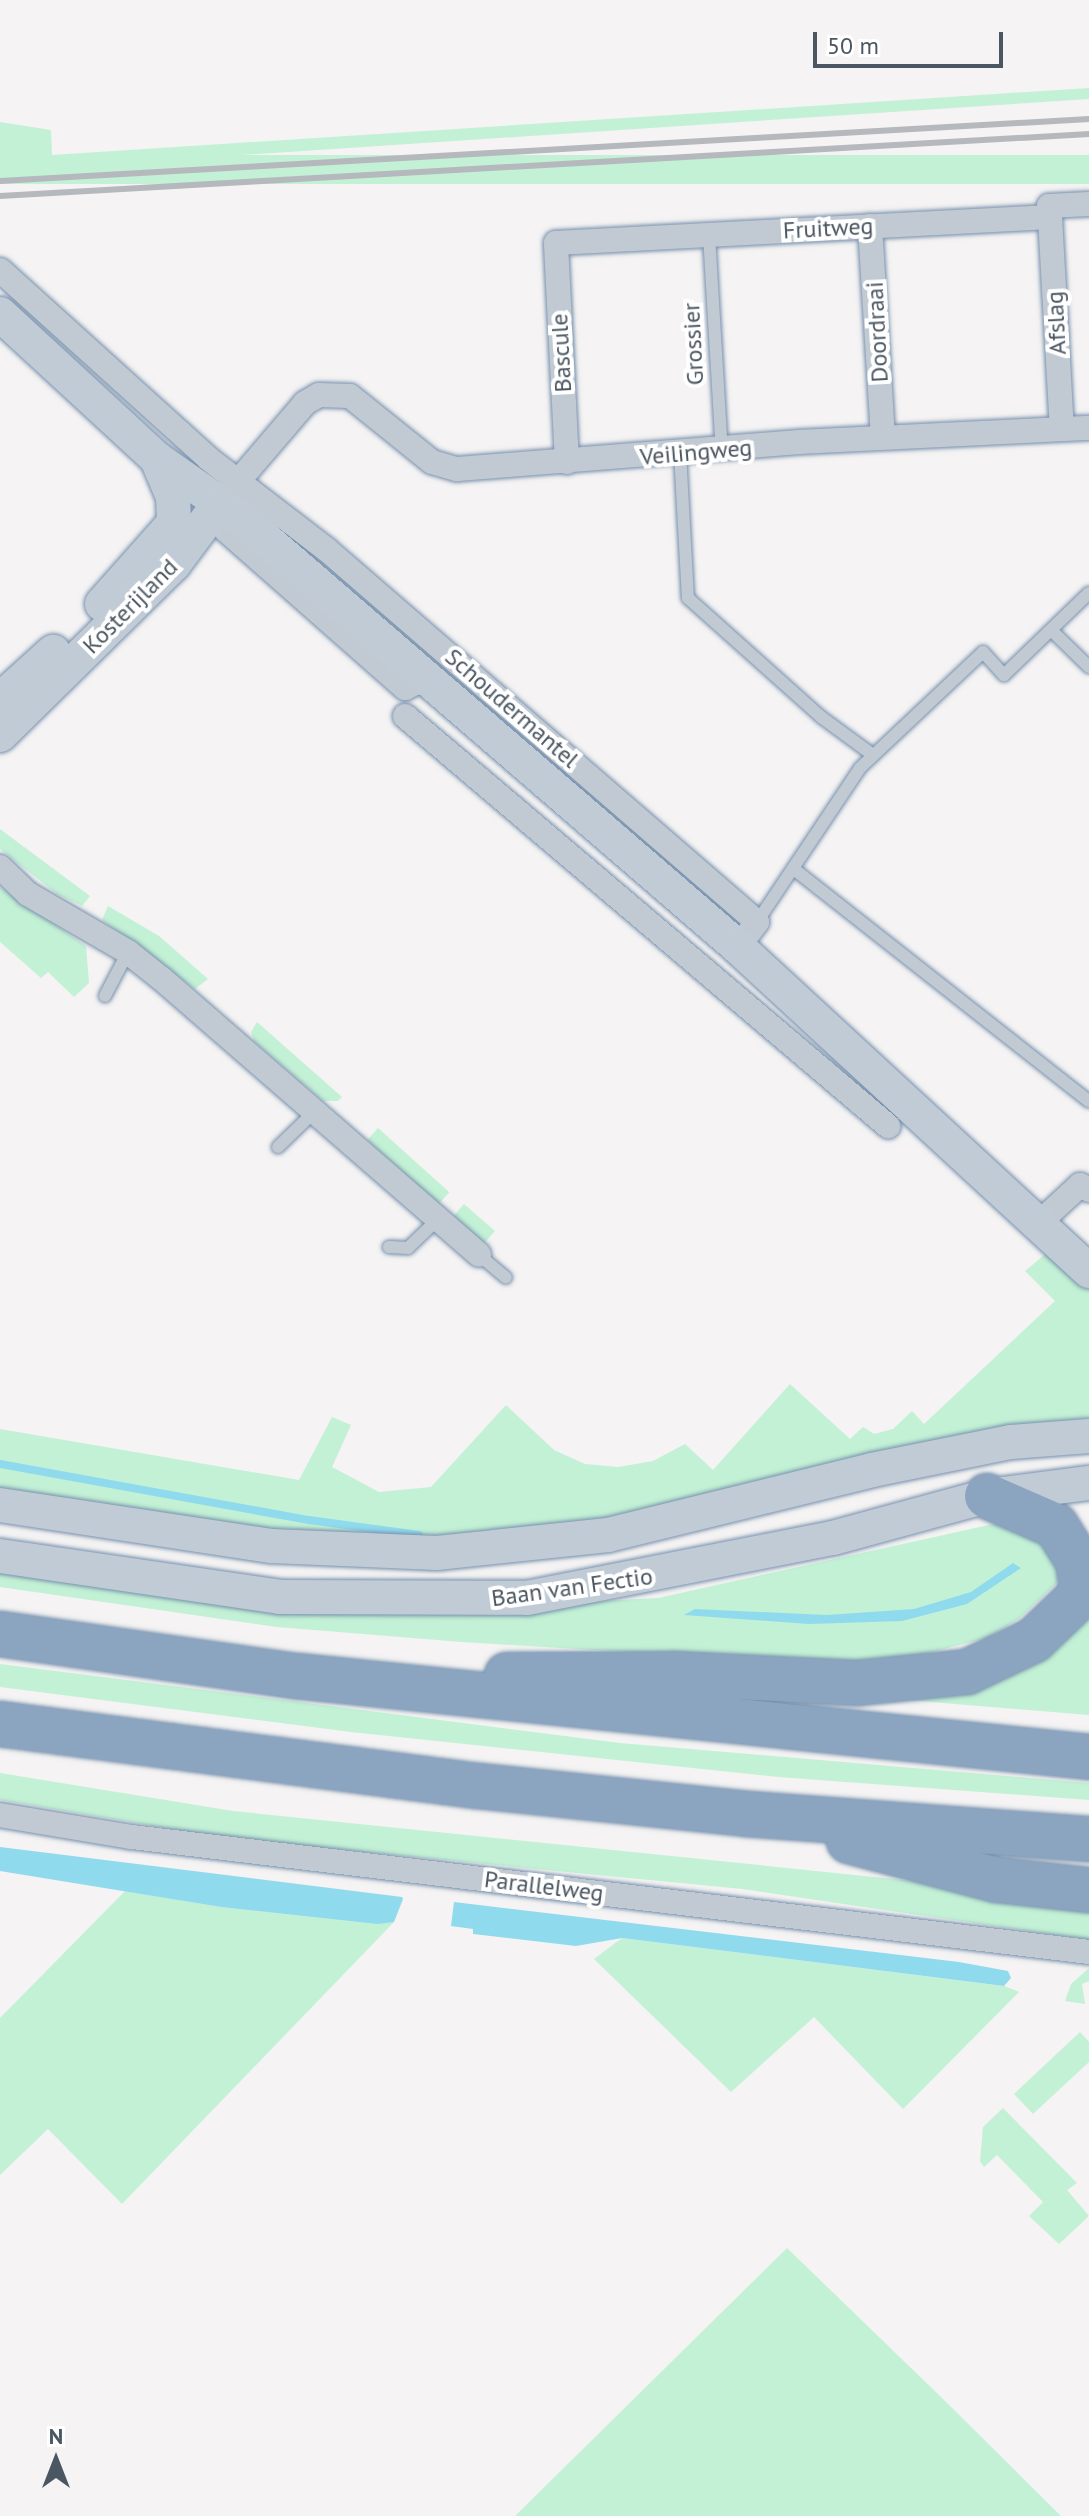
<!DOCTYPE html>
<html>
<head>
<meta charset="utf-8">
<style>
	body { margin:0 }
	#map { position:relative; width:1089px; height:2516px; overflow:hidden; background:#f5f3f3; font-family:"PT Sans",sans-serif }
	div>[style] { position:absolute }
	.green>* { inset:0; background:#c3f1d5; transform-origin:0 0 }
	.water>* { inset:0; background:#90daee }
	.stream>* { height:8px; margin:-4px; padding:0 4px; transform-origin:4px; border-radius:4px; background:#90daee }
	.roads { filter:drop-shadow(0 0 2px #7690ad) drop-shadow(0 0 2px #7690ad) }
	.lane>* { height:12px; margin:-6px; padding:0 6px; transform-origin:6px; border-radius:6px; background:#c1cad2 }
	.street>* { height:24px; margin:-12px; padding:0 12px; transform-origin:12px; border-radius:12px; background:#c1cad2 }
	.secondary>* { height:34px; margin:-17px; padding:0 17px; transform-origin:17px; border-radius:17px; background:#c1cbd6 }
	.highway>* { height:44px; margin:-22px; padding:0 22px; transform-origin:22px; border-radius:22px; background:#8ba5c1 }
	.rail>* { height:6px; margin:-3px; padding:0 3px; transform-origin:3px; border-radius:3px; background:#b5b8bd }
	span { translate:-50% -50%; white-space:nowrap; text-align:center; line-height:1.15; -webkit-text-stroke:8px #fff; paint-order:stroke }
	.street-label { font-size:24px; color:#4a5661 }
	.north { position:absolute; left:16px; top:2420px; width:80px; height:80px; -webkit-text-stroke:6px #fff; paint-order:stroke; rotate:0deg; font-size:22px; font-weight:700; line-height:32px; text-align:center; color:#4a5661 }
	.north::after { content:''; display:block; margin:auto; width:28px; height:36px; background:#4a5661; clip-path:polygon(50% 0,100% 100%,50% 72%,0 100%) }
	.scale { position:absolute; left:813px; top:32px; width:190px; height:36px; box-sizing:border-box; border:4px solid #4a5661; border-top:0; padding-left:10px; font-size:24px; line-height:28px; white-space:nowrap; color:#4a5661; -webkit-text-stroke:6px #fff; paint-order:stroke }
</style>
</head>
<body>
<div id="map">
	<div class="green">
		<div style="clip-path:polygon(1089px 88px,1089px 99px,0 171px,0 122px,51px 130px,52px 155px)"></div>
		<div style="left:1089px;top:155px;width:29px;height:1090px;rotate:90deg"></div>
		<div style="clip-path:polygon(0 829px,90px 896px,82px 906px,57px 894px,0 849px)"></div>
		<div style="clip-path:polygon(0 887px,86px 946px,89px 983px,74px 997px,48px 972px,41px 978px,0 942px)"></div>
		<div style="clip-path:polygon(108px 906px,159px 936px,208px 979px,195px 989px,102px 920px)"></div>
		<div style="clip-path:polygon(257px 1022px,342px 1097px,338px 1101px,323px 1101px,254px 1041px,251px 1032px)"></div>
		<div style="left:378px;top:1128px;width:96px;height:16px;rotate:42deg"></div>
		<div style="left:464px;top:1204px;width:41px;height:16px;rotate:41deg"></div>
		<div style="clip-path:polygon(1050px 1250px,1089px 1282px,1089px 1418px,1004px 1428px,635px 1517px,479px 1536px,307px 1535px,0 1489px,0 1429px,299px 1480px,332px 1417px,351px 1425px,332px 1467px,379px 1492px,431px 1487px,506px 1405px,554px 1450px,585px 1464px,618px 1467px,653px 1461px,685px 1444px,713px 1470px,790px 1384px,850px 1439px,863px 1427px,874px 1434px,893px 1429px,912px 1411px,924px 1424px,1055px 1301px,1025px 1271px)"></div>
		<div style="clip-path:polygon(998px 1523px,1038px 1536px,1058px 1568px,1057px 1583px,1020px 1618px,987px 1638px,901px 1660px,820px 1664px,462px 1642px,277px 1627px,0 1587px,0 1567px,461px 1608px,658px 1598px)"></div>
		<div style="clip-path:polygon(1089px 1610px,1089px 1715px,883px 1698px)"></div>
		<div style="clip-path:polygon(0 1664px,620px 1743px,1089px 1783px,1089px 1800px,778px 1777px,351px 1732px,0 1687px)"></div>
		<div style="clip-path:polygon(0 1773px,233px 1811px,1089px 1899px,1089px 1940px,742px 1889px,230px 1839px,0 1800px)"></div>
		<div style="clip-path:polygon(125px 1891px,221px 1907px,394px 1922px,122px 2204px,48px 2129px,0 2175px,0 2018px)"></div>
		<div style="clip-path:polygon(622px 1938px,1004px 1986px,1019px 1992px,903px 2109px,814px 2017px,731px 2092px,594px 1959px)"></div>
		<div style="clip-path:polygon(1089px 1968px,1089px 1981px,1082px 1984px,1085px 2004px,1065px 2001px,1071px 1984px)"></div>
		<div style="clip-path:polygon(1080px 2032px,1089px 2042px,1089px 2062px,1033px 2114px,1014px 2094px)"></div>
		<div style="clip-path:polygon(1003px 2108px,1077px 2183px,1067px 2190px,1089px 2216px,1059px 2244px,1029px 2216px,1043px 2202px,997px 2155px,984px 2167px,980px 2161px,983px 2127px)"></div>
		<div style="clip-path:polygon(787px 2248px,942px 2398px,1061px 2516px,515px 2516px)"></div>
	</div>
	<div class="water">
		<div style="clip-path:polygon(1013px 1563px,1021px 1568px,967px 1604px,902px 1621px,809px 1624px,684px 1615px,695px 1609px,827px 1615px,914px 1609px,971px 1592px)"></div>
		<div style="clip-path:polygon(0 1847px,402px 1897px,403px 1899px,394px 1922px,378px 1924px,221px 1907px,0 1871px)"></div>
		<div style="clip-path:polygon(454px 1902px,959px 1962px,1008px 1971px,1011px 1978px,1004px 1986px,622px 1938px,576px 1946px,473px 1934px,473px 1929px,451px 1926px)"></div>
	</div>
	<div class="stream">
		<div style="left:0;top:1464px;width:314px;rotate:10.3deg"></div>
		<div style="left:309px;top:1520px;width:111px;rotate:7.8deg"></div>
	</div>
	<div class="roads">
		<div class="lane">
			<div style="left:709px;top:235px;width:216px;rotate:86.6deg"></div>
			<div style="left:680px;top:452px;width:146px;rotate:86.9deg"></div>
			<div style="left:688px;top:598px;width:178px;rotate:41.8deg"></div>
			<div style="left:821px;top:717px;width:64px;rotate:36.2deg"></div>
			<div style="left:1051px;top:630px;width:53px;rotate:44.2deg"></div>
			<div style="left:795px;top:870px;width:374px;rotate:38.2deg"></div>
			<div style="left:757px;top:922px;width:185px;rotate:-56.2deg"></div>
			<div style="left:860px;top:768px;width:169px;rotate:-43.3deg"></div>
			<div style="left:983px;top:652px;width:31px;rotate:48deg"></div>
			<div style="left:1004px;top:675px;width:118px;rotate:-44deg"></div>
			<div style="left:105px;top:996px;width:50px;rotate:-62.4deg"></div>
			<div style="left:278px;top:1147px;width:50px;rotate:-44.2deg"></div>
			<div style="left:389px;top:1247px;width:19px;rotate:3deg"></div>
			<div style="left:408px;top:1248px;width:42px;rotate:-44deg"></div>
			<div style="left:479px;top:1255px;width:35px;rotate:40deg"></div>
		</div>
		<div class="street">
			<div style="left:1050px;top:217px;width:212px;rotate:86.8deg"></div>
			<div style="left:870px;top:226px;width:211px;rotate:86.5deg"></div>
			<div style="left:0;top:270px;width:282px;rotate:42.1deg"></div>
			<div style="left:209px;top:459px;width:148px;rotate:37.6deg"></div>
			<div style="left:326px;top:549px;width:570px;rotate:40.87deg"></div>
			<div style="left:757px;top:922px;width:31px;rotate:127deg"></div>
			<div style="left:567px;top:462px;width:219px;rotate:-92.9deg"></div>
			<div style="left:556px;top:243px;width:495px;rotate:-3deg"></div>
			<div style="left:1050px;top:217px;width:11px;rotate:-95deg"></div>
			<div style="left:1049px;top:206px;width:40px;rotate:-2.9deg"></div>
			<div style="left:423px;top:679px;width:20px;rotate:153deg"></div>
			<div style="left:405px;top:688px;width:239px;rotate:-138.6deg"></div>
			<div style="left:226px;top:530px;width:26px;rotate:-108deg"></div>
			<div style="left:218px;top:505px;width:134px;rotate:-49.5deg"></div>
			<div style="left:305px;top:403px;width:16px;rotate:-30deg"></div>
			<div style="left:319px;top:395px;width:31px;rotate:2deg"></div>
			<div style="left:350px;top:396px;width:105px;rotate:38.8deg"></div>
			<div style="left:432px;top:462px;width:26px;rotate:16deg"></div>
			<div style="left:457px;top:469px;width:344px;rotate:-4.5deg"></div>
			<div style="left:800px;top:442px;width:289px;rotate:-2.8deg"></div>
			<div style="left:405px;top:716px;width:634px;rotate:40.33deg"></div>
			<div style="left:0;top:867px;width:39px;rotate:44deg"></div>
			<div style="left:28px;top:894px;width:116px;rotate:30.1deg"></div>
			<div style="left:128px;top:952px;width:43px;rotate:38.5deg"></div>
			<div style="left:162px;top:979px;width:420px;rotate:41deg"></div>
			<div style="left:1039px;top:1223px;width:56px;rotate:-42.8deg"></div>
			<div style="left:1080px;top:1185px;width:10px;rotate:29deg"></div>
			<div style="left:0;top:1815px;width:134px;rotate:9.5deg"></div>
			<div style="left:132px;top:1837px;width:964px;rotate:6.85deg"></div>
		</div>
		<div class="secondary">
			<div style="left:0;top:314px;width:214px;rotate:42.7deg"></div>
			<div style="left:157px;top:459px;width:103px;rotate:35.1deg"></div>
			<div style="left:241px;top:518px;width:657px;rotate:40.8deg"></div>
			<div style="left:738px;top:947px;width:478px;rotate:42.7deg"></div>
			<div style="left:102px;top:604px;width:108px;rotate:-48.4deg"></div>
			<div style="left:174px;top:523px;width:26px;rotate:-92deg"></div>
			<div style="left:173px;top:497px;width:41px;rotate:-112.8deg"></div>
			<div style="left:0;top:700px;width:72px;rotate:-42.2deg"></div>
			<div style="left:0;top:735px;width:244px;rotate:-44.5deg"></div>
			<div style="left:174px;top:564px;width:74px;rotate:-53.3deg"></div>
			<div style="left:0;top:1505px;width:275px;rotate:8.6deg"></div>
			<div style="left:272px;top:1546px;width:165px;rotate:2.4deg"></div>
			<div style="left:437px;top:1553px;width:172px;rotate:-6deg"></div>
			<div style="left:608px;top:1535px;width:272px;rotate:-13.8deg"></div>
			<div style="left:872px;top:1470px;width:142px;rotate:-11.4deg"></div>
			<div style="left:1011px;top:1442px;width:78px;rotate:-4.4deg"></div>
			<div style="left:0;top:1556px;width:283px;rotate:8.3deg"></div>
			<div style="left:280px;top:1597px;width:247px;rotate:0.2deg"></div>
			<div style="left:527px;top:1598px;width:312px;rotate:-11.1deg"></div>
			<div style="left:833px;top:1538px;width:160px;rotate:-15.3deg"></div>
			<div style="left:987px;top:1496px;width:103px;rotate:-7.3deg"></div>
		</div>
		<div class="highway">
			<div style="left:987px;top:1496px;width:75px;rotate:23.5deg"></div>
			<div style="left:1056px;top:1526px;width:41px;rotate:57.8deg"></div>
			<div style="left:1078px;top:1561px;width:34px;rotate:82deg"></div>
			<div style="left:0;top:1634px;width:299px;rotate:8.1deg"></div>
			<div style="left:296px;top:1676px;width:797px;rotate:5.83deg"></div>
			<div style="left:507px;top:1675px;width:167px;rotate:-0.3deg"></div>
			<div style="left:674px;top:1674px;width:183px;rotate:2.8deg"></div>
			<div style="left:857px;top:1683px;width:111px;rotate:-5.7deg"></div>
			<div style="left:967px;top:1672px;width:74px;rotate:-25.5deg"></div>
			<div style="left:1034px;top:1640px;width:76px;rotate:-43.9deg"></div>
			<div style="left:0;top:1724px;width:482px;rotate:7.4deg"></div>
			<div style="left:478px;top:1786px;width:270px;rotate:5.9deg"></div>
			<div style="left:747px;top:1814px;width:343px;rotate:4.2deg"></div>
			<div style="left:849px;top:1841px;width:153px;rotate:14.8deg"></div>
			<div style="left:997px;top:1880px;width:93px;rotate:6.2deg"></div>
		</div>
	</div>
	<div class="rail">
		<div style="left:0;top:181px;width:1091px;rotate:-3.26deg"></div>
		<div style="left:0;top:196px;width:1091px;rotate:-3.26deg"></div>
	</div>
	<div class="street-label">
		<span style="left:828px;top:228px;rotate:-3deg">Fruitweg</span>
		<span style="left:1056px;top:323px;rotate:-93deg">Afslag</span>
		<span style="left:877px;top:332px;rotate:-93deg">Doordraai</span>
		<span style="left:693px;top:344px;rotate:-93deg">Grossier</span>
		<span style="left:561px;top:353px;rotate:-93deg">Bascule</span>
		<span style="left:696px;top:452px;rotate:-5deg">Veilingweg</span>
		<span style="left:130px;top:606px;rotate:-45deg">Kosterijland</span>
		<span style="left:512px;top:708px;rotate:41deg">Schoudermantel</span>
		<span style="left:572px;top:1587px;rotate:-8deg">Baan van Fectio</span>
		<span style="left:544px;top:1886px;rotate:7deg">Parallelweg</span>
	</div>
	<div class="north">N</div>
	<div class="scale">50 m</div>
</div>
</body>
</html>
